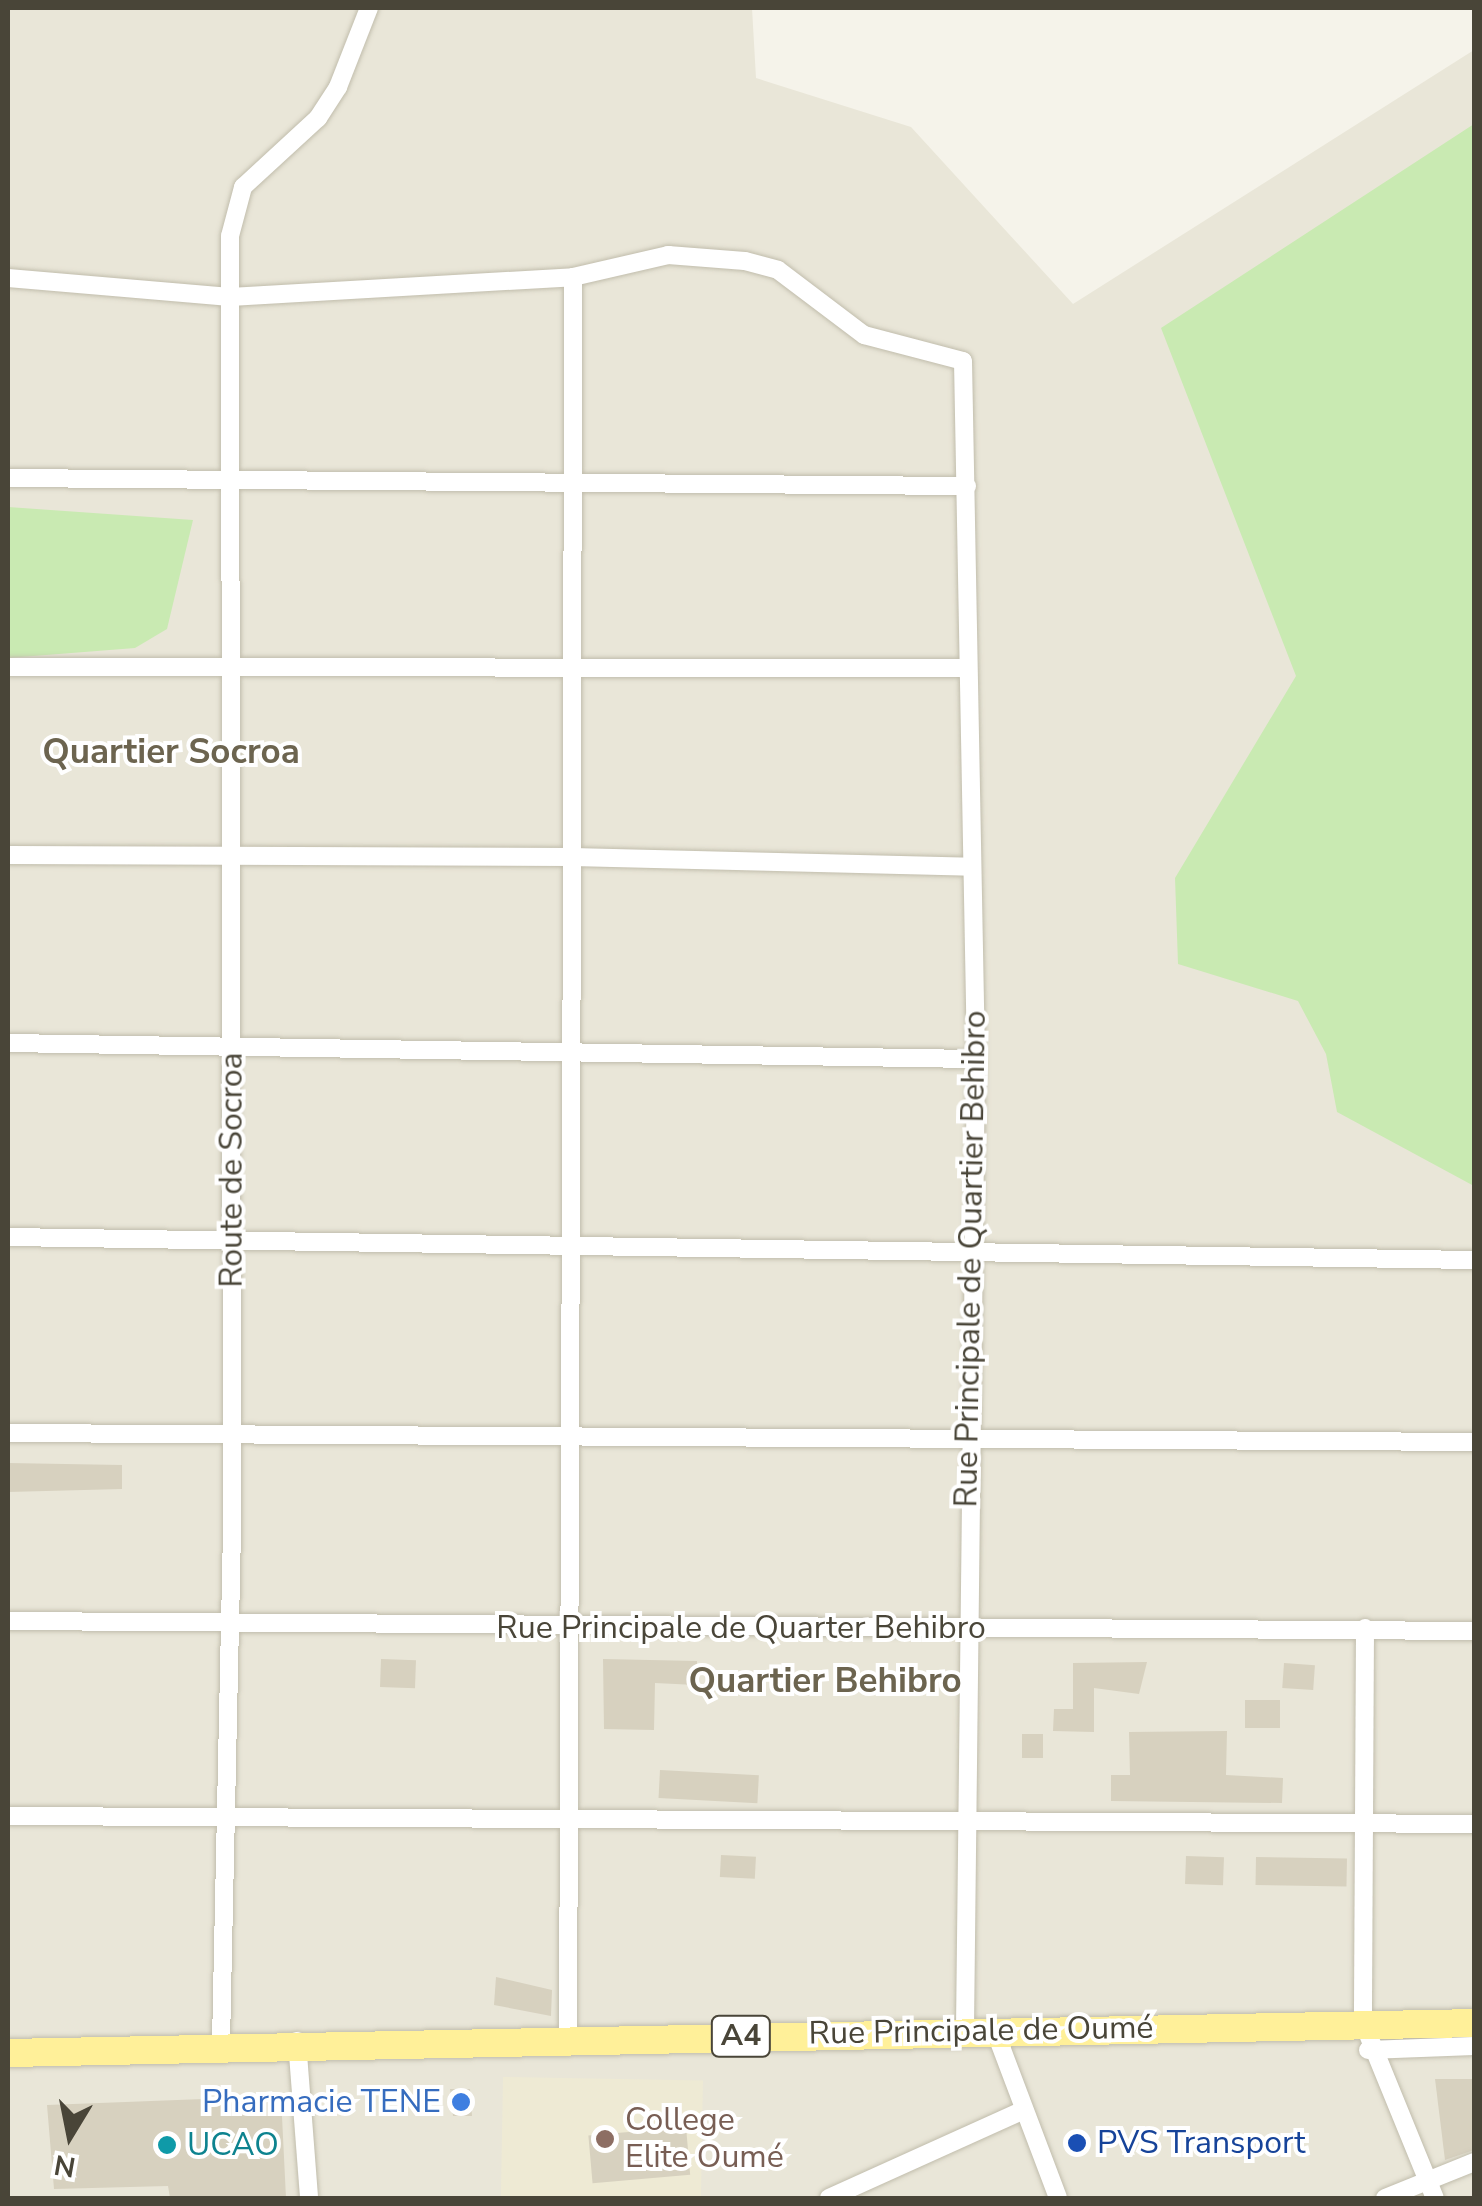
<!DOCTYPE html>
<html>
<head>
<meta charset="utf-8">
<style>
	body { margin:0 }
	#map { position:relative; width:1482px; height:2206px; overflow:hidden; background:#f5f3ea; font-family:"Nunito Sans",sans-serif }
	div>[style] { position:absolute }
	.residential>* { inset:0; background:#e9e6d8 }
	.education>* { inset:0; background:#eeead4; transform-origin:0 0 }
	.green>* { inset:0; background:#c9eab2 }
	.building>* { inset:0; background:#d7d1bf; transform-origin:0 0 }
	.roads { filter:drop-shadow(0 0 2px #c1bdac) drop-shadow(0 0 2px #c1bdac) }
	.street>* { height:18px; margin:-9px; padding:0 9px; transform-origin:9px; border-radius:9px; background:#fff }
	.primary>* { height:28px; margin:-14px; padding:0 14px; transform-origin:14px; border-radius:14px; background:#fff099 }
	.dots>* { width:28px; height:28px; translate:-50% -50%; box-sizing:border-box; border:5px solid #fff; border-radius:50% }
	span { translate:-50% -50%; white-space:nowrap; text-align:center; line-height:1.15; -webkit-text-stroke:8px #fff; paint-order:stroke }
	.shield-label span { padding:2px 8px; background:#fff; border:2px solid; border-radius:8px; -webkit-text-stroke-width:0 }
	.shield-label { font-size:30px; color:#494538; font-weight:700 }
	.street-label { font-size:32px; color:#494538 }
	.shop-label { font-size:32px; color:#366cbe }
	.right { translate:-100% -50%; text-align:right }
	.education-label { font-size:32px; color:#785e54 }
	.left { translate:0 -50%; text-align:left }
	.transit-label { font-size:32px; color:#164399 }
	.culture-label { font-size:32px; color:#0d838f }
	.neighbourhood-label { font-size:35px; color:#6c644f; font-weight:700 }
	.frame { position:absolute; inset:0; border:10px solid #494538; pointer-events:none }
	.north { position:absolute; left:20px; top:2086px; width:100px; height:100px; -webkit-text-stroke:8px #fff; paint-order:stroke; rotate:190deg; font-size:28px; font-weight:700; line-height:40px; text-align:center; color:#494538 }
	.north::after { content:''; display:block; margin:auto; width:35px; height:45px; background:#494538; clip-path:polygon(50% 0,100% 100%,50% 72%,0 100%) }
</style>
</head>
<body>
<div id="map">
	<div class="residential">
		<div style="clip-path:polygon(8px 8px,752px 8px,756px 78px,911px 127px,1073px 304px,1474px 50px,1474px 2198px,8px 2198px)"></div>
	</div>
	<div class="education">
		<div style="left:503px;top:2077px;width:200px;height:121px;rotate:1deg"></div>
	</div>
	<div class="green">
		<div style="clip-path:polygon(1474px 124px,1474px 1186px,1337px 1112px,1326px 1054px,1298px 1001px,1178px 964px,1175px 878px,1296px 676px,1161px 328px)"></div>
		<div style="clip-path:polygon(8px 507px,193px 520px,167px 629px,135px 648px,8px 658px)"></div>
	</div>
	<div class="building">
		<div style="clip-path:polygon(8px 1463px,122px 1465px,122px 1489px,8px 1492px)"></div>
		<div style="left:381px;top:1659px;width:35px;height:28px;rotate:2deg"></div>
		<div style="clip-path:polygon(603px 1659px,697px 1661px,696px 1685px,655px 1683px,654px 1730px,604px 1729px)"></div>
		<div style="clip-path:polygon(1147px 1662px,1139px 1694px,1094px 1688px,1094px 1732px,1053px 1731px,1054px 1709px,1073px 1709px,1073px 1663px)"></div>
		<div style="left:1284px;top:1663px;width:31px;height:25px;rotate:4deg"></div>
		<div style="left:1245px;top:1700px;width:35px;height:28px"></div>
		<div style="clip-path:polygon(1227px 1731px,1226px 1775px,1283px 1778px,1282px 1803px,1111px 1801px,1111px 1775px,1130px 1775px,1129px 1732px)"></div>
		<div style="left:1022px;top:1734px;width:21px;height:24px"></div>
		<div style="left:660px;top:1770px;width:99px;height:28px;rotate:3deg"></div>
		<div style="left:721px;top:1855px;width:35px;height:22px;rotate:3deg"></div>
		<div style="left:1186px;top:1856px;width:38px;height:28px;rotate:2deg"></div>
		<div style="left:1256px;top:1857px;width:91px;height:28px;rotate:1deg"></div>
		<div style="clip-path:polygon(496px 1977px,552px 1990px,551px 2016px,494px 2005px)"></div>
		<div style="clip-path:polygon(1435px 2079px,1474px 2079px,1474px 2150px,1445px 2160px)"></div>
		<div style="clip-path:polygon(450px 2089px,470px 2089px,472px 2116px,453px 2116px)"></div>
		<div style="clip-path:polygon(281px 2096px,286px 2198px,170px 2198px,168px 2186px,54px 2189px,47px 2105px)"></div>
		<div style="left:686px;top:2127px;width:48px;height:98px;rotate:85deg"></div>
	</div>
	<div class="roads">
		<div class="street">
			<div style="left:573px;top:277px;width:580px;rotate:90.1deg"></div>
			<div style="left:572px;top:857px;width:400px;rotate:1.4deg"></div>
			<div style="left:8px;top:278px;width:223px;rotate:4.9deg"></div>
			<div style="left:230px;top:297px;width:344px;rotate:-3.3deg"></div>
			<div style="left:573px;top:277px;width:98px;rotate:-13deg"></div>
			<div style="left:668px;top:255px;width:77px;rotate:4.5deg"></div>
			<div style="left:745px;top:261px;width:34px;rotate:15deg"></div>
			<div style="left:778px;top:270px;width:108px;rotate:37.1deg"></div>
			<div style="left:864px;top:335px;width:102px;rotate:14.7deg"></div>
			<div style="left:963px;top:361px;width:698px;rotate:88.93deg"></div>
			<div style="left:976px;top:1059px;width:972px;rotate:90.65deg"></div>
			<div style="left:8px;top:478px;width:959px;rotate:0.48deg"></div>
			<div style="left:8px;top:667px;width:959px;rotate:0.06deg"></div>
			<div style="left:8px;top:855px;width:564px;rotate:0.2deg"></div>
			<div style="left:572px;top:857px;width:1184px;rotate:90.19deg"></div>
			<div style="left:8px;top:1043px;width:968px;rotate:0.95deg"></div>
			<div style="left:8px;top:1237px;width:1466px;rotate:0.9deg"></div>
			<div style="left:8px;top:1433px;width:1466px;rotate:0.35deg"></div>
			<div style="left:8px;top:1621px;width:1466px;rotate:0.39deg"></div>
			<div style="left:1365px;top:1628px;width:394px;rotate:90.3deg"></div>
			<div style="left:1363px;top:2022px;width:190px;rotate:67.8deg"></div>
			<div style="left:8px;top:1816px;width:1466px;rotate:0.31deg"></div>
			<div style="left:995px;top:2031px;width:178px;rotate:69.3deg"></div>
			<div style="left:297px;top:2041px;width:157px;rotate:85.6deg"></div>
			<div style="left:221px;top:2043px;width:511px;rotate:-88.77deg"></div>
			<div style="left:232px;top:1532px;width:1296px;rotate:-90.09deg"></div>
			<div style="left:230px;top:236px;width:51px;rotate:-75.1deg"></div>
			<div style="left:243px;top:187px;width:102px;rotate:-42.6deg"></div>
			<div style="left:318px;top:118px;width:37px;rotate:-57deg"></div>
			<div style="left:338px;top:87px;width:85px;rotate:-68.6deg"></div>
			<div style="left:1368px;top:2050px;width:106px;rotate:-2.2deg"></div>
			<div style="left:829px;top:2198px;width:212px;rotate:-24.3deg"></div>
			<div style="left:1385px;top:2198px;width:96px;rotate:-22deg"></div>
		</div>
		<div class="primary">
			<div style="left:8px;top:2053px;width:1466px;rotate:-1.17deg"></div>
		</div>
	</div>
	<div class="dots">
		<div style="left:461px;top:2102px;background:#3f7fe0"></div>
		<div style="left:605px;top:2139px;background:#8d6e63"></div>
		<div style="left:1077px;top:2143px;background:#1a4fb4"></div>
		<div style="left:167px;top:2145px;background:#0f9aa8"></div>
	</div>
	<div class="shield-label">
		<span style="left:741px;top:2036px">A4</span>
	</div>
	<div class="street-label">
		<span style="left:232px;top:1170px;rotate:-90deg">Route de Socroa</span>
		<span style="left:971px;top:1259px;rotate:-89deg">Rue Principale de Quartier Behibro</span>
		<span style="left:741px;top:1628px">Rue Principale de Quarter Behibro</span>
		<span style="left:981px;top:2031px;rotate:-1deg">Rue Principale de Oumé</span>
	</div>
	<div class="shop-label">
		<span class="right" style="left:441px;top:2102px">Pharmacie TENE</span>
	</div>
	<div class="education-label">
		<span class="left" style="left:625px;top:2139px">College<br>Elite Oumé</span>
	</div>
	<div class="transit-label">
		<span class="left" style="left:1097px;top:2143px">PVS Transport</span>
	</div>
	<div class="culture-label">
		<span class="left" style="left:187px;top:2145px">UCAO</span>
	</div>
	<div class="neighbourhood-label">
		<span style="left:171px;top:752px">Quartier Socroa</span>
		<span style="left:825px;top:1681px">Quartier Behibro</span>
	</div>
	<div class="frame"></div>
	<div class="north">N</div>
</div>
</body>
</html>
